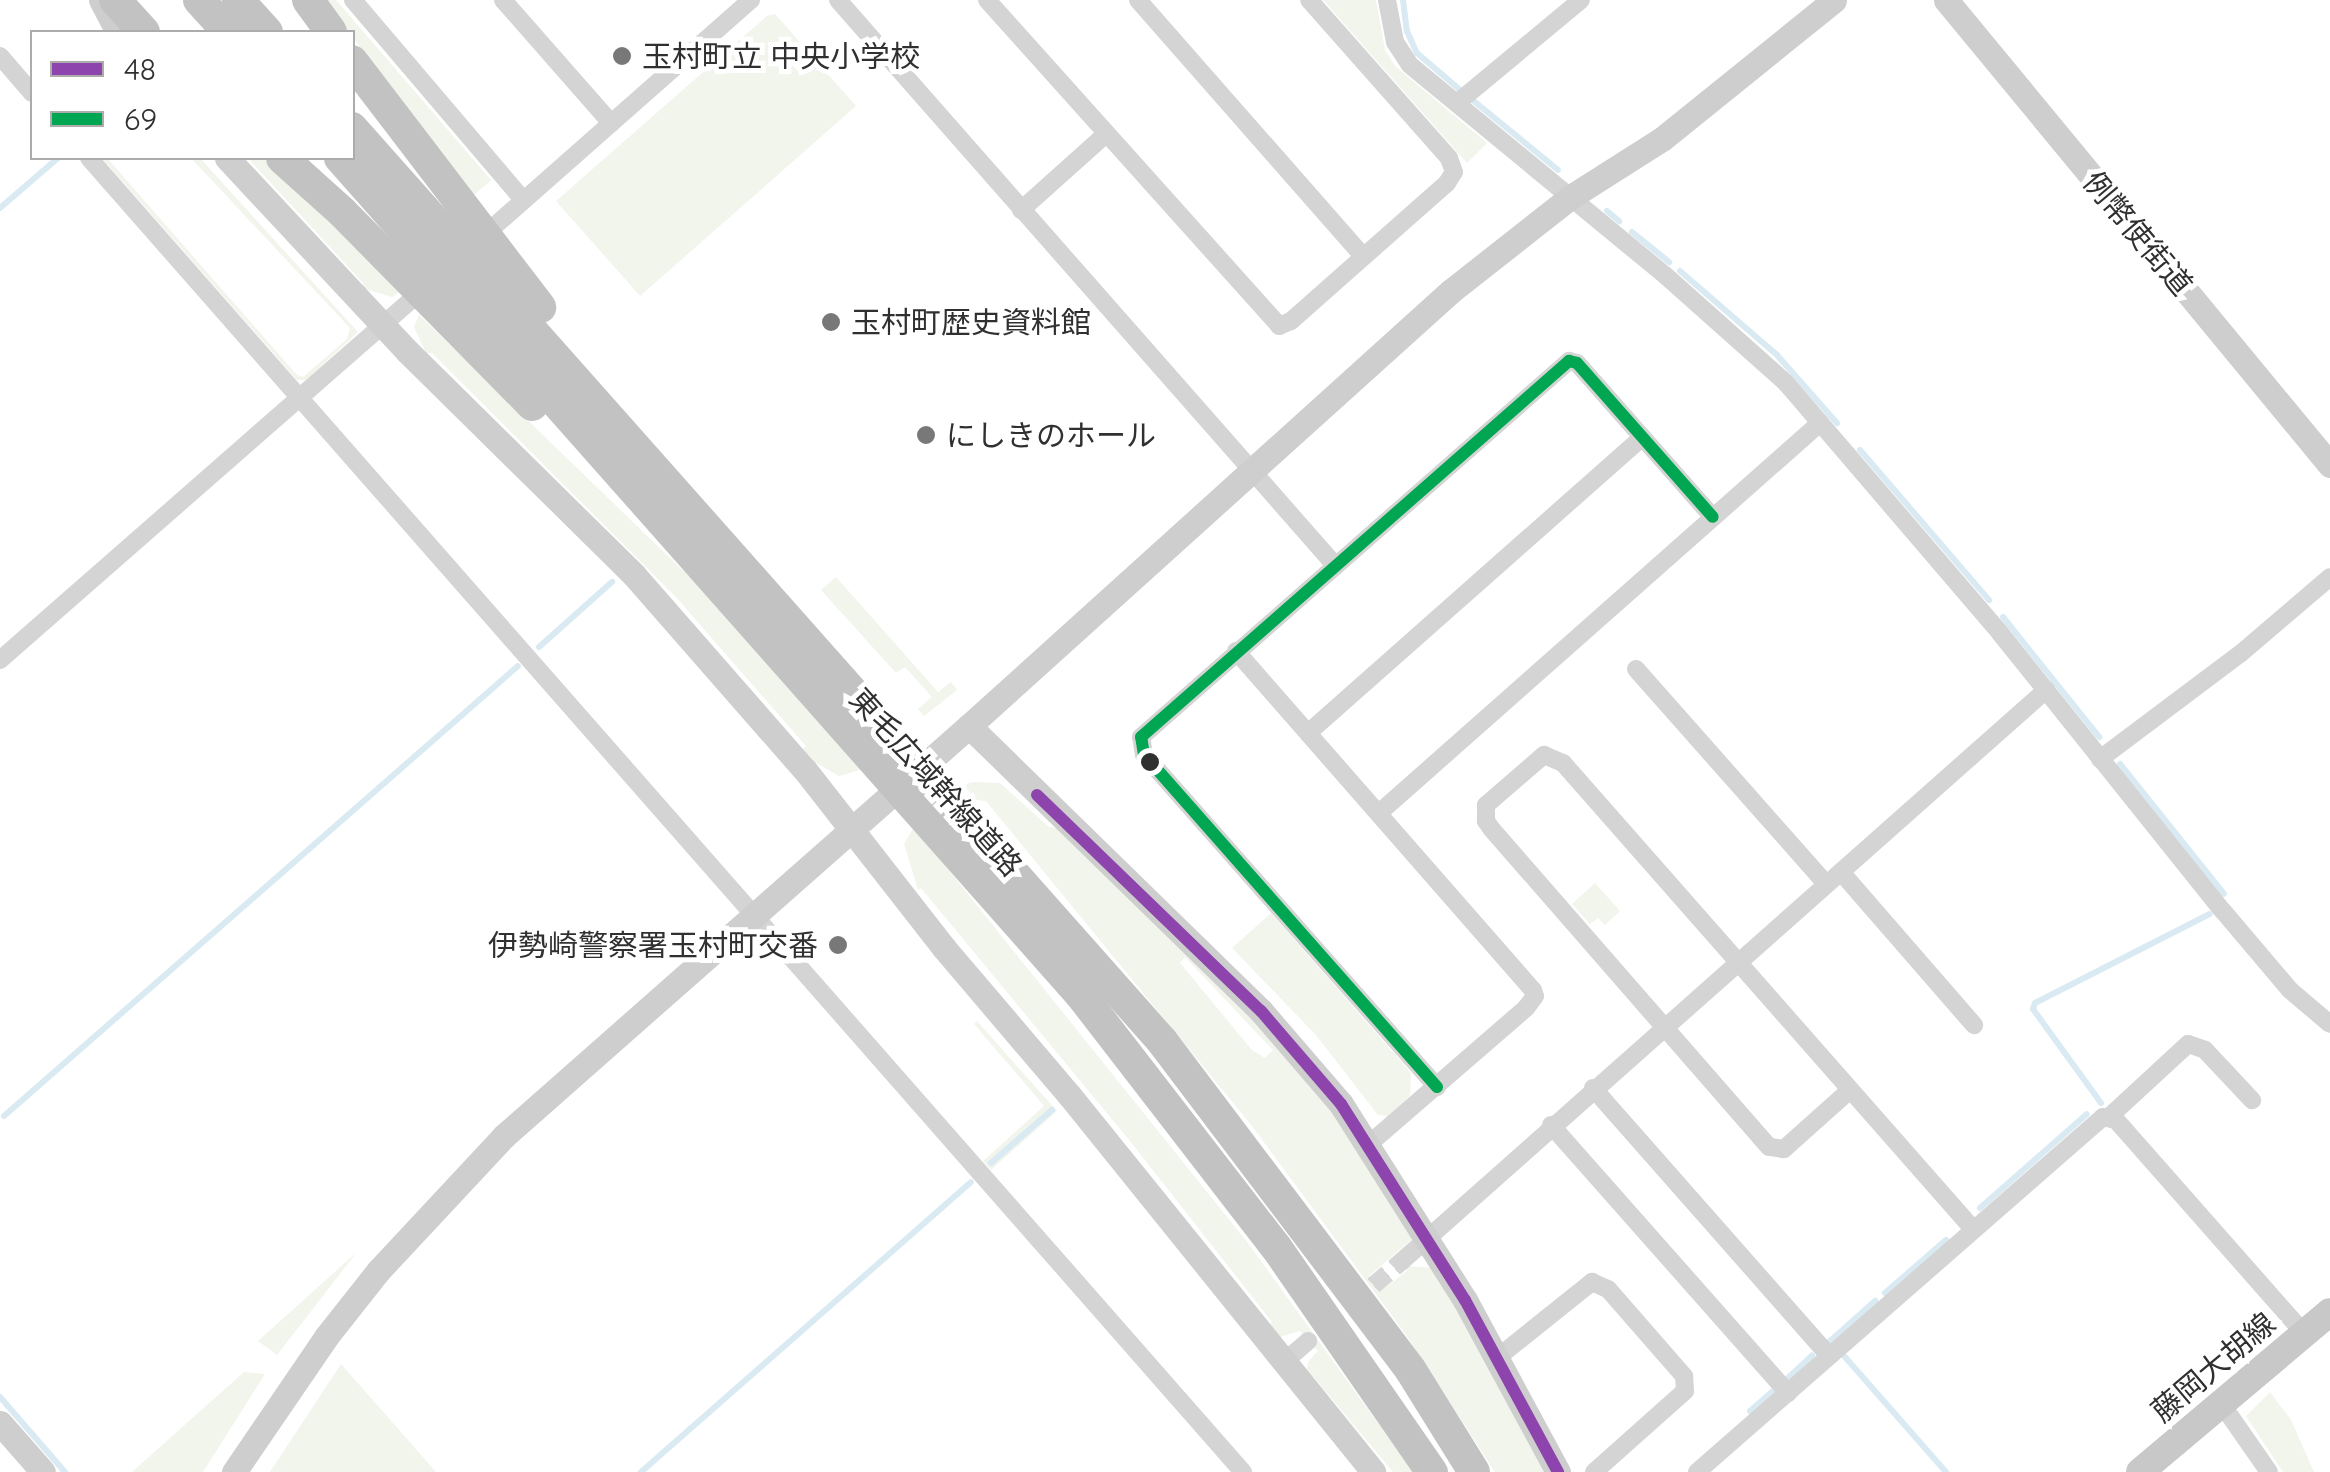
<!DOCTYPE html>
<html>
<head>
<meta charset="utf-8">
<style>
	body { margin:0 }
	#map { position:relative; width:2330px; height:1472px; overflow:hidden; background:#fff; font-family:Quicksand,"Noto Sans JP",sans-serif }
	div>[style] { position:absolute }
	.green>* { inset:0; background:#f1f5ec }
	.stream>* { height:6px; margin:-3px; padding:0 3px; transform-origin:3px; border-radius:3px; background:#d9eaf2 }
	.street-tunnel>* { height:18px; margin-top:-9px; transform-origin:0; background:repeating-linear-gradient(90deg,#d6d6d6 0 18px,transparent 0 27px) }
	.street>* { height:18px; margin:-9px; padding:0 9px; transform-origin:9px; border-radius:9px; background:#d4d4d4 }
	.secondary>* { height:25px; margin:-12.5px; padding:0 12.5px; transform-origin:12.5px; border-radius:12.5px; background:#cecece }
	.primary>* { height:28px; margin:-14px; padding:0 14px; transform-origin:14px; border-radius:14px; background:#c8c8c8 }
	.highway>* { height:32px; margin:-16px; padding:0 16px; transform-origin:16px; border-radius:16px; background:#c2c2c2 }
	.bus-1>* { height:12px; margin:-6px; padding:0 6px; transform-origin:6px; border-radius:6px; background:#8e44ad }
	.bus-2>* { height:12px; margin:-6px; padding:0 6px; transform-origin:6px; border-radius:6px; background:#00a651 }
	.dots>* { width:28px; height:28px; translate:-50% -50%; box-sizing:border-box; border:5px solid #fff; border-radius:50% }
	span { translate:-50% -50%; white-space:nowrap; text-align:center; line-height:1.15; -webkit-text-stroke:10px #fff; paint-order:stroke }
	.poi-label { font-size:30px; color:#303030 }
	.left { translate:0 -50%; text-align:left }
	.right { translate:-100% -50%; text-align:right }
	.street-label { font-size:30px; color:#303030 }
	.legend { position:absolute; left:30px; top:30px; width:325px; height:130px; box-sizing:border-box; background:#fff; border:2px solid #acacac; margin:0; padding:12px 18px; list-style:none; font-size:30px; color:#303030 }
	.legend li { display:flex; align-items:center; gap:20px; height:50px }
	.legend b { width:50px; border:2px solid #acacac }
</style>
</head>
<body>
<div id="map">
	<div class="green">
		<div style="clip-path:polygon(324px 0,336px 0,491px 180px,474px 195px)"></div>
		<div style="clip-path:polygon(1323px 0,1376px 0,1385px 50px,1395px 66px,1487px 143px,1467px 163px)"></div>
		<div style="clip-path:polygon(775px 14px,856px 106px,640px 296px,556px 201px,767px 16px)"></div>
		<div style="clip-path:polygon(102px 158px,107px 158px,297px 375px,303px 377px,347px 339px,350px 328px,191px 158px,200px 158px,358px 332px,306px 380px,297px 380px)"></div>
		<div style="clip-path:polygon(248px 158px,263px 158px,401px 291px,392px 297px,362px 288px,363px 283px)"></div>
		<div style="clip-path:polygon(419px 315px,699px 586px,863px 769px,839px 776px,811px 760px,803px 749px,806px 746px,675px 596px,432px 353px,426px 353px,414px 327px)"></div>
		<div style="clip-path:polygon(836px 577px,938px 692px,951px 682px,957px 690px,924px 716px,918px 709px,932px 697px,905px 667px,896px 673px,821px 590px)"></div>
		<div style="clip-path:polygon(evenodd,973px 782px,1000px 783px,1049px 827px,1059px 828px,1189px 952px,1288px 1056px,1327px 1103px,1412px 1239px,1369px 1276px,1381px 1291px,1407px 1271px,1406px 1266px,1435px 1268px,1547px 1472px,1495px 1472px,1404px 1332px,1252px 1126px,986px 801px,977px 800px,963px 785px,973px 782px,1185px 957px,1273px 1050px,1265px 1058px,1252px 1050px,1180px 963px,1185px 957px)"></div>
		<div style="clip-path:polygon(914px 827px,1248px 1243px,1413px 1472px,1393px 1472px,1307px 1369px,1308px 1362px,1318px 1351px,1300px 1331px,1280px 1337px,1268px 1326px,1272px 1322px,1130px 1141px,921px 888px,918px 890px,904px 844px)"></div>
		<div style="clip-path:polygon(1595px 883px,1620px 911px,1605px 925px,1598px 918px,1590px 924px,1572px 904px)"></div>
		<div style="clip-path:polygon(1271px 913px,1411px 1073px,1410px 1096px,1388px 1116px,1378px 1115px,1315px 1034px,1232px 948px)"></div>
		<div style="clip-path:polygon(977px 1021px,1057px 1111px,991px 1170px,983px 1161px,1044px 1106px,974px 1024px)"></div>
		<div style="clip-path:polygon(357px 1252px,277px 1355px,258px 1341px)"></div>
		<div style="clip-path:polygon(341px 1364px,436px 1472px,270px 1472px)"></div>
		<div style="clip-path:polygon(244px 1372px,265px 1374px,203px 1472px,132px 1472px)"></div>
		<div style="clip-path:polygon(2270px 1392px,2291px 1420px,2314px 1472px,2283px 1472px,2246px 1416px)"></div>
	</div>
	<div class="stream">
		<div style="left:1403px;top:0;width:31px;rotate:83deg"></div>
		<div style="left:1407px;top:31px;width:24px;rotate:66deg"></div>
		<div style="left:1417px;top:53px;width:55px;rotate:40.6deg"></div>
		<div style="left:1475px;top:102px;width:107px;rotate:39.3deg"></div>
		<div style="left:0;top:208px;width:77px;rotate:-40.8deg"></div>
		<div style="left:1607px;top:211px;width:16px;rotate:40deg"></div>
		<div style="left:1632px;top:232px;width:48px;rotate:39deg"></div>
		<div style="left:1680px;top:271px;width:128px;rotate:40.9deg"></div>
		<div style="left:1777px;top:355px;width:91px;rotate:48.6deg"></div>
		<div style="left:1860px;top:450px;width:198px;rotate:49.3deg"></div>
		<div style="left:2003px;top:617px;width:154px;rotate:51.3deg"></div>
		<div style="left:539px;top:647px;width:98px;rotate:-41.7deg"></div>
		<div style="left:2120px;top:764px;width:166px;rotate:51.3deg"></div>
		<div style="left:2101px;top:1103px;width:116px;rotate:-125.9deg"></div>
		<div style="left:2033px;top:1009px;width:6px;rotate:-72deg"></div>
		<div style="left:2035px;top:1003px;width:196px;rotate:-27deg"></div>
		<div style="left:4px;top:1116px;width:683px;rotate:-41.2deg"></div>
		<div style="left:991px;top:1163px;width:81px;rotate:-41deg"></div>
		<div style="left:1980px;top:1208px;width:142px;rotate:-41.3deg"></div>
		<div style="left:1885px;top:1293px;width:81px;rotate:-41deg"></div>
		<div style="left:1829px;top:1342px;width:62px;rotate:-41.7deg"></div>
		<div style="left:1845px;top:1357px;width:153px;rotate:48.7deg"></div>
		<div style="left:1788px;top:1378px;width:33px;rotate:-43deg"></div>
		<div style="left:0;top:1397px;width:99px;rotate:49.1deg"></div>
		<div style="left:1750px;top:1411px;width:30px;rotate:-41deg"></div>
		<div style="left:641px;top:1472px;width:439px;rotate:-41.3deg"></div>
	</div>
	<div class="street-tunnel">
		<div style="left:1353px;top:1303px;width:65px;rotate:-40.6deg"></div>
	</div>
	<div class="street">
		<div style="left:353px;top:0;width:262px;rotate:49.6deg"></div>
		<div style="left:503px;top:0;width:164px;rotate:48.7deg"></div>
		<div style="left:838px;top:0;width:751px;rotate:48.67deg"></div>
		<div style="left:987px;top:0;width:438px;rotate:48.1deg"></div>
		<div style="left:1279px;top:326px;width:13px;rotate:-23deg"></div>
		<div style="left:1291px;top:321px;width:208px;rotate:-41.5deg"></div>
		<div style="left:1447px;top:183px;width:13px;rotate:-58deg"></div>
		<div style="left:1454px;top:172px;width:15px;rotate:-110deg"></div>
		<div style="left:1449px;top:158px;width:211px;rotate:-131.5deg"></div>
		<div style="left:1138px;top:0;width:339px;rotate:48.7deg"></div>
		<div style="left:1387px;top:0;width:43px;rotate:79.2deg"></div>
		<div style="left:1395px;top:42px;width:27px;rotate:57deg"></div>
		<div style="left:1410px;top:65px;width:332px;rotate:39.5deg"></div>
		<div style="left:1666px;top:276px;width:161px;rotate:41.7deg"></div>
		<div style="left:1786px;top:383px;width:329px;rotate:49.4deg"></div>
		<div style="left:2000px;top:633px;width:356px;rotate:51.3deg"></div>
		<div style="left:2223px;top:911px;width:104px;rotate:49.7deg"></div>
		<div style="left:2290px;top:990px;width:52px;rotate:40.4deg"></div>
		<div style="left:0;top:56px;width:49px;rotate:49.1deg"></div>
		<div style="left:1457px;top:103px;width:161px;rotate:-39.7deg"></div>
		<div style="left:89px;top:158px;width:1749px;rotate:48.71deg"></div>
		<div style="left:1021px;top:210px;width:114px;rotate:-41.8deg"></div>
		<div style="left:490px;top:230px;width:348px;rotate:-41.4deg"></div>
		<div style="left:1236px;top:651px;width:451px;rotate:48.8deg"></div>
		<div style="left:1533px;top:990px;width:6px;rotate:72deg"></div>
		<div style="left:1535px;top:996px;width:15px;rotate:127deg"></div>
		<div style="left:1526px;top:1008px;width:208px;rotate:139.1deg"></div>
		<div style="left:0;top:660px;width:545px;rotate:-41.21deg"></div>
		<div style="left:1636px;top:669px;width:287px;rotate:48.5deg"></div>
		<div style="left:1308px;top:733px;width:446px;rotate:-41.5deg"></div>
		<div style="left:2100px;top:759px;width:175px;rotate:-36.9deg"></div>
		<div style="left:2240px;top:654px;width:118px;rotate:-40.5deg"></div>
		<div style="left:1379px;top:813px;width:589px;rotate:-41.49deg"></div>
		<div style="left:1841px;top:872px;width:203px;rotate:49deg"></div>
		<div style="left:1437px;top:1087px;width:443px;rotate:-131.4deg"></div>
		<div style="left:1144px;top:755px;width:18px;rotate:-99deg"></div>
		<div style="left:1141px;top:737px;width:570px;rotate:-41.3deg"></div>
		<div style="left:1569px;top:361px;width:8px;rotate:14deg"></div>
		<div style="left:1577px;top:363px;width:205px;rotate:48.6deg"></div>
		<div style="left:1593px;top:1088px;width:357px;rotate:48.6deg"></div>
		<div style="left:1850px;top:1090px;width:89px;rotate:138.2deg"></div>
		<div style="left:1784px;top:1149px;width:15px;rotate:-172deg"></div>
		<div style="left:1769px;top:1147px;width:423px;rotate:-131.1deg"></div>
		<div style="left:1491px;top:828px;width:9px;rotate:-126deg"></div>
		<div style="left:1486px;top:821px;width:16px;rotate:-90deg"></div>
		<div style="left:1486px;top:805px;width:77px;rotate:-40.8deg"></div>
		<div style="left:1544px;top:755px;width:21px;rotate:23deg"></div>
		<div style="left:1563px;top:763px;width:621px;rotate:48.66deg"></div>
		<div style="left:2110px;top:1116px;width:106px;rotate:-42.7deg"></div>
		<div style="left:2188px;top:1044px;width:18px;rotate:19deg"></div>
		<div style="left:2205px;top:1050px;width:69px;rotate:46.8deg"></div>
		<div style="left:1551px;top:1125px;width:358px;rotate:48.5deg"></div>
		<div style="left:1402px;top:1261px;width:861px;rotate:-41.56deg"></div>
		<div style="left:1497px;top:1358px;width:122px;rotate:-38.7deg"></div>
		<div style="left:1592px;top:1282px;width:17px;rotate:24deg"></div>
		<div style="left:1608px;top:1289px;width:116px;rotate:48.9deg"></div>
		<div style="left:1684px;top:1376px;width:15px;rotate:86deg"></div>
		<div style="left:1685px;top:1391px;width:122px;rotate:138.3deg"></div>
		<div style="left:1284px;top:1362px;width:32px;rotate:-41deg"></div>
		<div style="left:2221px;top:1403px;width:84px;rotate:55.2deg"></div>
		<div style="left:1697px;top:1472px;width:539px;rotate:-41.17deg"></div>
		<div style="left:2103px;top:1117px;width:13px;rotate:13deg"></div>
		<div style="left:2116px;top:1120px;width:284px;rotate:48.6deg"></div>
	</div>
	<div class="secondary">
		<div style="left:101px;top:0;width:36px;rotate:62deg"></div>
		<div style="left:1946px;top:0;width:603px;rotate:50.45deg"></div>
		<div style="left:227px;top:158px;width:264px;rotate:47deg"></div>
		<div style="left:407px;top:351px;width:319px;rotate:44.6deg"></div>
		<div style="left:634px;top:575px;width:259px;rotate:48.8deg"></div>
		<div style="left:805px;top:770px;width:226px;rotate:52deg"></div>
		<div style="left:944px;top:948px;width:194px;rotate:49.6deg"></div>
		<div style="left:1070px;top:1096px;width:483px;rotate:51.1deg"></div>
		<div style="left:969px;top:726px;width:408px;rotate:44.3deg"></div>
		<div style="left:1261px;top:1011px;width:123px;rotate:49.3deg"></div>
		<div style="left:1341px;top:1104px;width:232px;rotate:57.7deg"></div>
		<div style="left:1465px;top:1300px;width:196px;rotate:61.6deg"></div>
		<div style="left:0;top:1423px;width:65px;rotate:48.7deg"></div>
		<div style="left:234px;top:1472px;width:163px;rotate:-55.7deg"></div>
		<div style="left:326px;top:1337px;width:85px;rotate:-51.7deg"></div>
		<div style="left:379px;top:1270px;width:183px;rotate:-47deg"></div>
		<div style="left:504px;top:1136px;width:620px;rotate:-41.4deg"></div>
		<div style="left:969px;top:726px;width:649px;rotate:-42.07deg"></div>
		<div style="left:1451px;top:291px;width:150px;rotate:-38.2deg"></div>
		<div style="left:1569px;top:198px;width:110px;rotate:-32.4deg"></div>
		<div style="left:1662px;top:139px;width:221px;rotate:-38.9deg"></div>
	</div>
	<div class="primary">
		<div style="left:2140px;top:1472px;width:248px;rotate:-40.1deg"></div>
	</div>
	<div class="highway">
		<div style="left:115px;top:0;width:43px;rotate:47.8deg"></div>
		<div style="left:199px;top:0;width:43px;rotate:47.8deg"></div>
		<div style="left:238px;top:0;width:43px;rotate:47.8deg"></div>
		<div style="left:308px;top:0;width:39px;rotate:54deg"></div>
		<div style="left:352px;top:61px;width:310px;rotate:52.6deg"></div>
		<div style="left:352px;top:128px;width:1221px;rotate:48.42deg"></div>
		<div style="left:1162px;top:1041px;width:411px;rotate:52.9deg"></div>
		<div style="left:1410px;top:1369px;width:121px;rotate:58.1deg"></div>
		<div style="left:282px;top:158px;width:81px;rotate:42deg"></div>
		<div style="left:342px;top:212px;width:271px;rotate:45.4deg"></div>
		<div style="left:340px;top:158px;width:1118px;rotate:48.48deg"></div>
		<div style="left:1081px;top:995px;width:319px;rotate:52.3deg"></div>
		<div style="left:1276px;top:1247px;width:274px;rotate:55.3deg"></div>
	</div>
	<div class="bus-1">
		<div style="left:1037px;top:795px;width:311px;rotate:44deg"></div>
		<div style="left:1261px;top:1011px;width:123px;rotate:49.3deg"></div>
		<div style="left:1341px;top:1104px;width:232px;rotate:57.7deg"></div>
		<div style="left:1465px;top:1300px;width:196px;rotate:61.6deg"></div>
	</div>
	<div class="bus-2">
		<div style="left:1437px;top:1087px;width:443px;rotate:-131.4deg"></div>
		<div style="left:1144px;top:755px;width:18px;rotate:-99deg"></div>
		<div style="left:1141px;top:737px;width:570px;rotate:-41.3deg"></div>
		<div style="left:1569px;top:361px;width:8px;rotate:14deg"></div>
		<div style="left:1577px;top:363px;width:205px;rotate:48.6deg"></div>
	</div>
	<div class="dots">
		<div style="left:622px;top:56px;background:#787878"></div>
		<div style="left:831px;top:322px;background:#787878"></div>
		<div style="left:926px;top:435px;background:#787878"></div>
		<div style="left:1150px;top:762px;background:#303030"></div>
		<div style="left:838px;top:945px;background:#787878"></div>
	</div>
	<div class="poi-label">
		<span class="left" style="left:642px;top:56px">玉村町立 中央小学校</span>
		<span class="left" style="left:851px;top:322px">玉村町歴史資料館</span>
		<span class="left" style="left:946px;top:435px">にしきのホール</span>
		<span class="right" style="left:818px;top:945px">伊勢崎警察署玉村町交番</span>
	</div>
	<div class="street-label">
		<span style="left:2138px;top:233px;rotate:50deg">例幣使街道</span>
		<span style="left:936px;top:782px;rotate:48deg">東毛広域幹線道路</span>
		<span style="left:2213px;top:1367px;rotate:-40deg">藤岡大胡線</span>
	</div>
	<ul class="legend">
	<li><b style="height:12px;background:#8e44ad"></b>48</li>
	<li><b style="height:12px;background:#00a651"></b>69</li>
	</ul>
</div>
</body>
</html>
